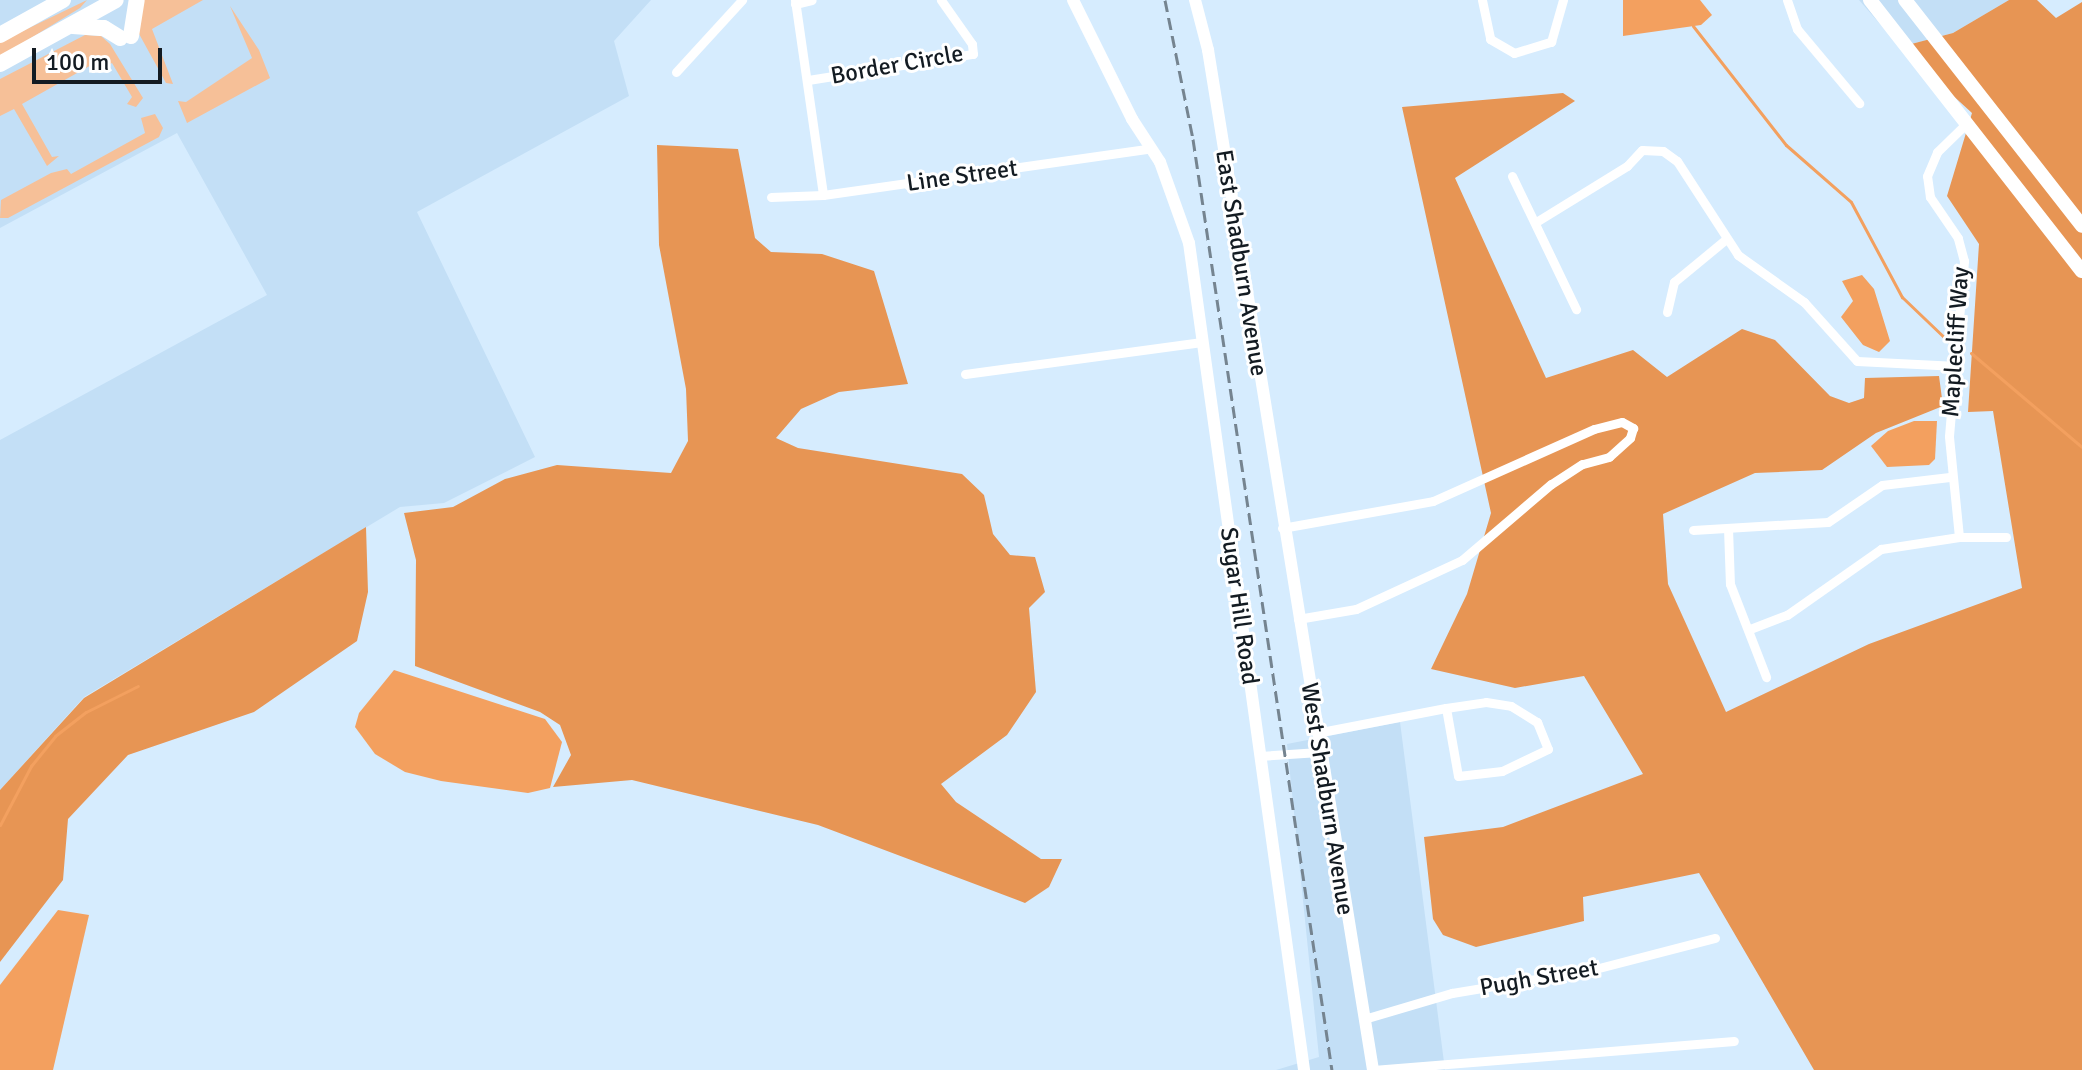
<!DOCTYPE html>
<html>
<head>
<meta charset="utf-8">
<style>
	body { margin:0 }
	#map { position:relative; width:2082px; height:1070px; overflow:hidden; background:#d6ecfe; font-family:Signika,sans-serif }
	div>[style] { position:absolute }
	.built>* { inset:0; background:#c3dff6 }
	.green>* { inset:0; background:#f6c098 }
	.forest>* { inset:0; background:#e79554 }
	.water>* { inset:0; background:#f3a05f }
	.stream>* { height:3px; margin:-1.5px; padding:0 1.5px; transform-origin:1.5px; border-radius:1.5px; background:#f3a05f }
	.street>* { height:9px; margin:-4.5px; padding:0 4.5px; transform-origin:4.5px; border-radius:4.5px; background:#fff }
	.secondary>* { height:12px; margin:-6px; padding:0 6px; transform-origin:6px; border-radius:6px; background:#fff }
	.primary>* { height:14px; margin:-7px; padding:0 7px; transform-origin:7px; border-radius:7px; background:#fff }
	.highway>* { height:16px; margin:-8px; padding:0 8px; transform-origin:8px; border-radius:8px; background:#fff }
	.rail>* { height:3px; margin-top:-1.5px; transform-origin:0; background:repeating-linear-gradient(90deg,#758490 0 12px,transparent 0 18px) }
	span { translate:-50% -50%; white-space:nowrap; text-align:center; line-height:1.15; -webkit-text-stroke:6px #fff; paint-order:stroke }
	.street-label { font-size:24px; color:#131b22 }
	.scale { position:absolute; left:32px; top:48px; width:130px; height:36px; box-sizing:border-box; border:4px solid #131b22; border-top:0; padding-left:10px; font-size:24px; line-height:28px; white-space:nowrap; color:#131b22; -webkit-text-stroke:6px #fff; paint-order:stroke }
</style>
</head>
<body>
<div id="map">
	<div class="built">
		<div style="clip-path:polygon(0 0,651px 0,614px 41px,629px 96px,417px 212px,535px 457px,444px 503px,400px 507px,84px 697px,0 790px,0 440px,267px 295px,177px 133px,0 228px)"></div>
		<div style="clip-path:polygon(1859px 0,2009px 0,1953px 33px,1900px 47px)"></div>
		<div style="clip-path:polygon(1400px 722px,1445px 1070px,1276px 1070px,1319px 1057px,1287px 744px)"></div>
	</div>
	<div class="green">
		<div style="clip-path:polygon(87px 0,80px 8px,0 57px,0 42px)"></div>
		<div style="clip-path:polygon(143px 0,203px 0,152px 29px,173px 84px,166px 83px,138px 32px)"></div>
		<div style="clip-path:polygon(230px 6px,259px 50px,270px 78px,187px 123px,178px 101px,186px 102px,252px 58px)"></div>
		<div style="clip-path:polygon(85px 35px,101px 36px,110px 44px,143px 98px,136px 107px,127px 104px,132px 97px,112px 63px,106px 66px,102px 59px,22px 104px,52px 157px,59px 156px,47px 166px,14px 109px,0 116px,0 79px)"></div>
		<div style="clip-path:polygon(155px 114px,163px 128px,159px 137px,8px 218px,0 218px,1px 200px,51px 173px,67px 169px,71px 174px,145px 133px,141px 118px)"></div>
	</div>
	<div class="forest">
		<div style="clip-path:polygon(2009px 0,2037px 0,2056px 18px,2082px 2px,2082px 1070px,1814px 1070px,1699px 873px,1583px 897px,1584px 921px,1476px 947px,1443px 935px,1433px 919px,1424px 837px,1503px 827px,1643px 774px,1584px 676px,1515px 688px,1431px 669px,1467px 594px,1491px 513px,1402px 107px,1563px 93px,1575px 101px,1455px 178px,1546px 378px,1633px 350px,1667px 377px,1742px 329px,1775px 340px,1830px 396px,1849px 403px,1864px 398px,1865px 378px,1939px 376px,1943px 406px,1876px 433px,1822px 470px,1755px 473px,1663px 514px,1668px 584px,1726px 712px,1869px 644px,2022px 588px,1993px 411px,1968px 412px,1979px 244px,1947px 196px,1972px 113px,1900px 47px,1953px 33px)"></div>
		<div style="clip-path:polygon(657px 145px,738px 149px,755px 238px,771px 252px,822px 254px,874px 271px,908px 384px,839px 392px,801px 409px,776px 438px,798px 448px,962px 474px,984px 495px,993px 534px,1010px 555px,1035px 557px,1045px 592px,1029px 608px,1036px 692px,1007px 735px,941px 784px,956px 802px,1041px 859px,1062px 859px,1049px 887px,1025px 903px,818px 825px,632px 780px,553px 787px,571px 755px,560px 725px,540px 712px,415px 666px,416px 560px,404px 513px,453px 507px,505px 479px,557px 465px,671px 473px,688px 441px,686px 389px,659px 245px)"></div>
		<div style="clip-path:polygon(366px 527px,368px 592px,357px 641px,254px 712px,128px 755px,68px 819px,63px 880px,0 962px,0 790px,84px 698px)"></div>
	</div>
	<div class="water">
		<div style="clip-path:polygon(1623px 0,1700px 0,1712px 15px,1701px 25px,1623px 36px)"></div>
		<div style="clip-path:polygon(1862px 275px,1874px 289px,1890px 341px,1879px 352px,1863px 345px,1841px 317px,1853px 301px,1842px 281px)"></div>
		<div style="clip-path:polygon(1914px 421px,1937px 421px,1935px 459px,1929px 465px,1887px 467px,1871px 446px,1888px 431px)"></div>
		<div style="clip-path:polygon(394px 670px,545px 719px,562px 742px,550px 788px,528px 793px,441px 781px,405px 772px,375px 754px,355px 727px,359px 713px)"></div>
		<div style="clip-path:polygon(58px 910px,89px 915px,53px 1070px,0 1070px,0 985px)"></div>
	</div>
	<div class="stream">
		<div style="left:1693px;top:26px;width:151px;rotate:52deg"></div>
		<div style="left:1786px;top:145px;width:86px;rotate:41.2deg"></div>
		<div style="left:1851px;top:202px;width:108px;rotate:61.8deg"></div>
		<div style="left:1902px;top:297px;width:64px;rotate:43.7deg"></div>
		<div style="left:1971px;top:353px;width:145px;rotate:40.3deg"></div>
		<div style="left:0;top:825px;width:67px;rotate:-62.3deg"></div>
		<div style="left:31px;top:766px;width:38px;rotate:-51deg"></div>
		<div style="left:55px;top:736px;width:39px;rotate:-38deg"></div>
		<div style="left:86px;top:712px;width:58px;rotate:-26.6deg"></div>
	</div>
	<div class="street">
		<div style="left:795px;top:0;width:197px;rotate:81.8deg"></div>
		<div style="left:1482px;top:0;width:40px;rotate:78deg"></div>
		<div style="left:1490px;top:39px;width:28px;rotate:30deg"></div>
		<div style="left:1514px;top:53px;width:39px;rotate:-17deg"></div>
		<div style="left:1551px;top:42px;width:44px;rotate:-74.1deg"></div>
		<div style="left:1787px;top:0;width:31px;rotate:71deg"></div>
		<div style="left:1797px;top:29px;width:97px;rotate:50deg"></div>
		<div style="left:795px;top:4px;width:17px;rotate:-13deg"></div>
		<div style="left:676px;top:72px;width:98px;rotate:-47.5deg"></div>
		<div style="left:808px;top:80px;width:167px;rotate:-9deg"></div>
		<div style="left:973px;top:54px;width:10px;rotate:-96deg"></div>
		<div style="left:972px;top:44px;width:54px;rotate:-125.2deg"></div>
		<div style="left:1512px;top:176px;width:148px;rotate:64.3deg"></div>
		<div style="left:771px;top:197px;width:52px;rotate:-2.2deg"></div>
		<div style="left:823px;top:195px;width:332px;rotate:-8.1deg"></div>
		<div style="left:1536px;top:222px;width:107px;rotate:-31.6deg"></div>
		<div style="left:1627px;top:166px;width:22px;rotate:-47deg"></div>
		<div style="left:1642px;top:150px;width:21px;rotate:3deg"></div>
		<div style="left:1663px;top:151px;width:17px;rotate:36deg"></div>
		<div style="left:1677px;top:161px;width:112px;rotate:57deg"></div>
		<div style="left:1738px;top:255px;width:81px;rotate:35.5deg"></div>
		<div style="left:1804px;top:302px;width:79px;rotate:48.1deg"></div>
		<div style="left:1857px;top:361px;width:100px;rotate:2.9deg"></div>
		<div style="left:1667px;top:312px;width:31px;rotate:-77deg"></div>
		<div style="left:1674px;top:282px;width:66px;rotate:-39.5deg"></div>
		<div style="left:965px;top:374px;width:239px;rotate:-7.7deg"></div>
		<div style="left:1282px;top:528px;width:153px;rotate:-10.1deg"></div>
		<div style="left:1433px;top:501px;width:176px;rotate:-24.1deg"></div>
		<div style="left:1594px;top:429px;width:29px;rotate:-14deg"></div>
		<div style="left:1622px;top:422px;width:13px;rotate:29deg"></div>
		<div style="left:1633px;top:428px;width:10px;rotate:107deg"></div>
		<div style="left:1630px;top:438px;width:28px;rotate:138deg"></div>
		<div style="left:1609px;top:457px;width:28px;rotate:165deg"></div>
		<div style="left:1582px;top:464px;width:37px;rotate:147deg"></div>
		<div style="left:1551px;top:484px;width:117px;rotate:139.5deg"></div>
		<div style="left:1462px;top:560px;width:117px;rotate:155.2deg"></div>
		<div style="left:1356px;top:609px;width:59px;rotate:170.2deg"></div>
		<div style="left:1728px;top:528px;width:56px;rotate:88deg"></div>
		<div style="left:1730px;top:584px;width:100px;rotate:68.8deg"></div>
		<div style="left:1693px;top:530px;width:135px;rotate:-3.4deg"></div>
		<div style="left:1828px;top:522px;width:65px;rotate:-34.4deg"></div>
		<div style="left:1882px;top:485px;width:68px;rotate:-6.7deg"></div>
		<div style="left:1959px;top:537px;width:101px;rotate:-95.7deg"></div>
		<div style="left:1949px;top:436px;width:176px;rotate:-85.1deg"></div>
		<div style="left:1964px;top:261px;width:24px;rotate:-105deg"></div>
		<div style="left:1958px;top:238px;width:50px;rotate:-124.3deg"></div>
		<div style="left:1930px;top:197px;width:21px;rotate:-98deg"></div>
		<div style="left:1927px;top:176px;width:26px;rotate:-67deg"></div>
		<div style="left:1937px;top:152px;width:43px;rotate:-44.1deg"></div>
		<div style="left:1750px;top:629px;width:40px;rotate:-21deg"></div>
		<div style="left:1787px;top:615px;width:115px;rotate:-35.1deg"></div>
		<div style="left:1881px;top:549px;width:79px;rotate:-8.7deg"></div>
		<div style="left:1959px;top:537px;width:47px"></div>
		<div style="left:1486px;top:702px;width:25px;rotate:9deg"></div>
		<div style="left:1511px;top:706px;width:31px;rotate:32deg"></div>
		<div style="left:1537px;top:722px;width:29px;rotate:68deg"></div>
		<div style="left:1548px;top:749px;width:51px;rotate:154.4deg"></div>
		<div style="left:1502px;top:771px;width:44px;rotate:173.5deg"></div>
		<div style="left:1458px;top:776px;width:69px;rotate:-100deg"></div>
		<div style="left:1446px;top:708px;width:40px;rotate:-8.5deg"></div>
		<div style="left:1316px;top:733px;width:132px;rotate:-10.9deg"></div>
		<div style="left:1260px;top:756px;width:59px;rotate:-3.9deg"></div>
		<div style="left:1364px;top:1019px;width:92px;rotate:-16.5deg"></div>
		<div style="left:1452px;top:993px;width:145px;rotate:-9.5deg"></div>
		<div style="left:1595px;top:969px;width:124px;rotate:-14.5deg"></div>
		<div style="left:1373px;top:1070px;width:362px;rotate:-4.6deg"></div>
	</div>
	<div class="secondary">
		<div style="left:1073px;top:0;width:133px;rotate:63.6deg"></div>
		<div style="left:1132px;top:119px;width:51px;rotate:56.9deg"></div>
		<div style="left:1160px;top:162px;width:86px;rotate:70.3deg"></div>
		<div style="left:1189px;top:243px;width:835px;rotate:82.08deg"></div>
		<div style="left:1195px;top:0;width:52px;rotate:75.4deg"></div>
		<div style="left:1208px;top:50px;width:1033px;rotate:80.81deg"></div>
	</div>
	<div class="primary">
		<div style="left:1870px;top:0;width:344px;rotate:52deg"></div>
		<div style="left:1905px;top:0;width:287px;rotate:51.9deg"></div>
	</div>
	<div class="highway">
		<div style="left:73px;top:26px;width:31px;rotate:4deg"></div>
		<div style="left:104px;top:28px;width:19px;rotate:32deg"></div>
		<div style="left:0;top:35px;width:72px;rotate:-29.1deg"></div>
		<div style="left:131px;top:36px;width:36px;rotate:-81deg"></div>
		<div style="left:0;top:64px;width:132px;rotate:-28.9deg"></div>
	</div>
	<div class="rail">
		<div style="left:1165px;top:0;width:142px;rotate:78.6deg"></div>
		<div style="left:1193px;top:139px;width:941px;rotate:81.51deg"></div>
	</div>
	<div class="street-label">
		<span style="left:897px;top:65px;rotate:-10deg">Border Circle</span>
		<span style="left:962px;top:176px;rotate:-8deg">Line Street</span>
		<span style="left:1241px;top:263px;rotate:81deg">East Shadburn Avenue</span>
		<span style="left:1956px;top:342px;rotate:-86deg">Maplecliff Way</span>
		<span style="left:1239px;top:606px;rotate:82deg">Sugar Hill Road</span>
		<span style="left:1327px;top:799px;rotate:81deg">West Shadburn Avenue</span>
		<span style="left:1539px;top:978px;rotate:-10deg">Pugh Street</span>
	</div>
	<div class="scale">100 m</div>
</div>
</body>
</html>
